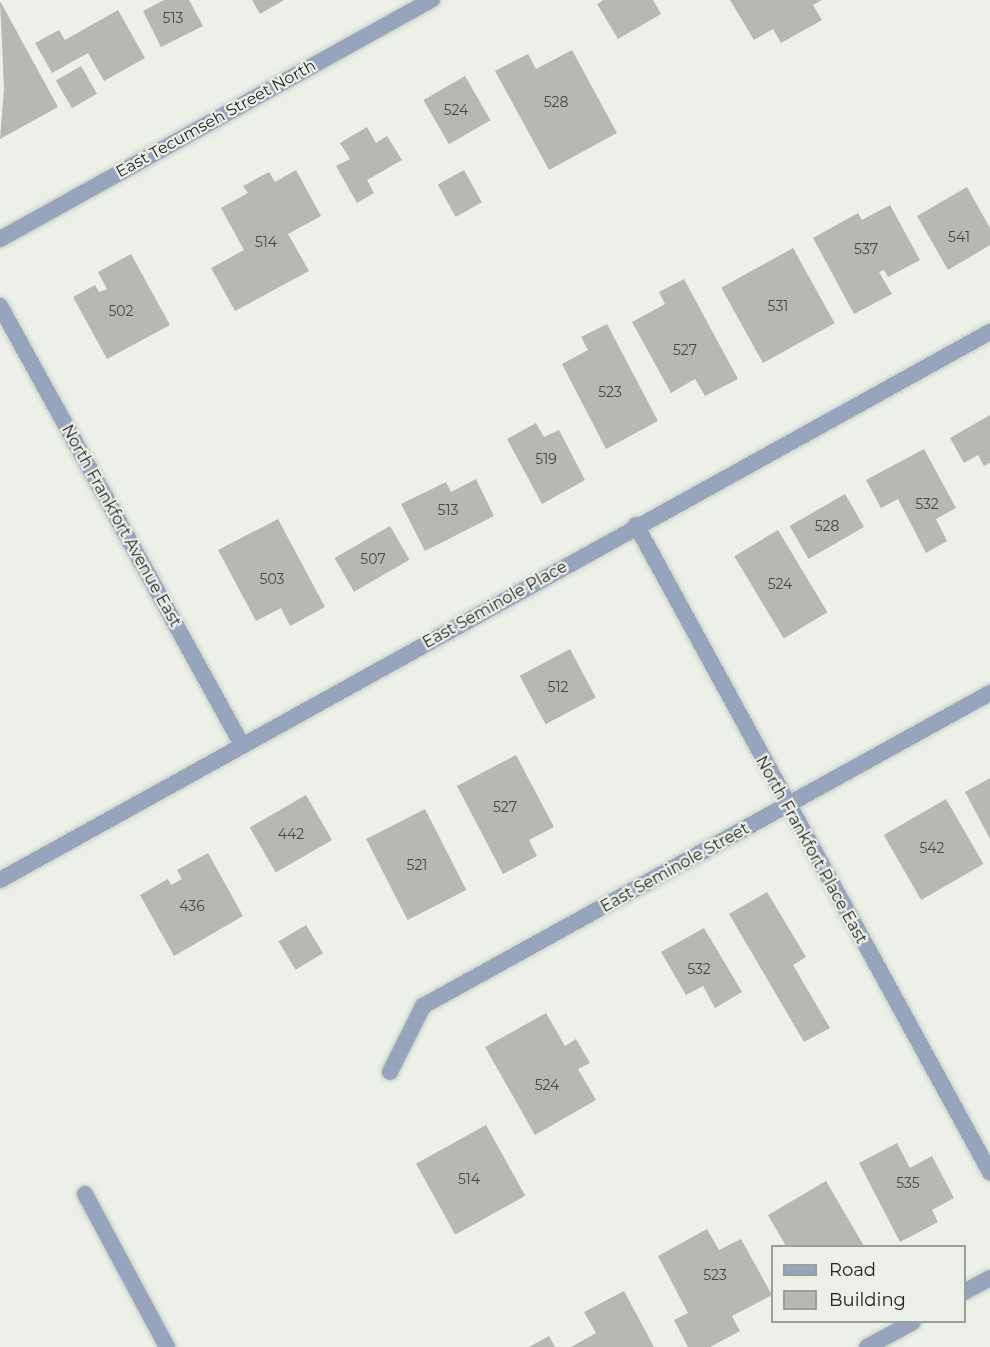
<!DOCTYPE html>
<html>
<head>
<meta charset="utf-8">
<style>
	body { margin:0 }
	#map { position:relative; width:990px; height:1347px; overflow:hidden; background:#edf0e9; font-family:Montserrat,sans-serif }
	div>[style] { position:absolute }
	.building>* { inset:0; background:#b6b9b2; transform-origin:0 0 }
	.roads { filter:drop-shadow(0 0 2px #c8cbc5) drop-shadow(0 0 2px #c8cbc5) }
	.minor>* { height:16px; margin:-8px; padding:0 8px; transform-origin:8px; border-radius:8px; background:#96a5bc }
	span { translate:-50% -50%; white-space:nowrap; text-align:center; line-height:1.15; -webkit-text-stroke:4.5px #edf0e9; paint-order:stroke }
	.number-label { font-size:14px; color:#474844 }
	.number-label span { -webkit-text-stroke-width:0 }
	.street-label { font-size:16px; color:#222320 }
	.legend { position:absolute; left:771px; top:1245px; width:195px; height:78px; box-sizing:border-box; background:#edf0e9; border:2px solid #9c9e99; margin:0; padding:8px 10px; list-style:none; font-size:18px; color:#222320 }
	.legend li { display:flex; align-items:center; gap:12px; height:30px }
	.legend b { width:30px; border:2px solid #9c9e99 }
</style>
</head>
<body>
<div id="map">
	<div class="building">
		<div style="clip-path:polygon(164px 0,189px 0,203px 26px,161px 47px,143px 11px)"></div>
		<div style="clip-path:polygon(252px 0,284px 0,260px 14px)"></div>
		<div style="clip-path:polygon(603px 0,653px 0,661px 14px,618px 39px,597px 4px)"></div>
		<div style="clip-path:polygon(730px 0,822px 0,813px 5px,822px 20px,781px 43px,773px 29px,754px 40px)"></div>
		<div style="clip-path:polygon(0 1px,58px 107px,0 139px,4px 88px)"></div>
		<div style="clip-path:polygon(118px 10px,145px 58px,104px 81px,88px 53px,52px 73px,35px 43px,59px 30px,65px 40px)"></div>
		<div style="clip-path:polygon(572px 50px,617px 133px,549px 170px,495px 71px,528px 54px,536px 69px)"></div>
		<div style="left:81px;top:66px;width:32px;height:29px;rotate:60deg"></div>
		<div style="left:465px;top:76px;width:51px;height:48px;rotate:60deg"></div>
		<div style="clip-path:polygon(367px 127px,376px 143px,387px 136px,402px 160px,367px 180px,374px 193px,357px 203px,336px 166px,350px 159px,340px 143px)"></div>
		<div style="clip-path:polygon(296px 170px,321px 216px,288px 234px,309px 271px,235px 311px,211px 268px,244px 250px,221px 208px,248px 193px,243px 186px,269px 172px,275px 182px)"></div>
		<div style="left:464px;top:170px;width:37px;height:30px;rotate:61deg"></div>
		<div style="clip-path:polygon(967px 187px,990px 228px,990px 245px,948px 270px,917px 216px)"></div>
		<div style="clip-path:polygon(890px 205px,920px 260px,888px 277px,884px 270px,879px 272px,892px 294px,854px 314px,813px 238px,858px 213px,862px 220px)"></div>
		<div style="left:793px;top:248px;width:86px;height:82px;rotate:61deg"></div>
		<div style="clip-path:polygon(131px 254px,170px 325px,107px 359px,73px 297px,95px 285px,99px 292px,107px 289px,98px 272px)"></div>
		<div style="clip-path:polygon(684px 279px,738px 379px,705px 396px,695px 379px,671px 393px,632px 322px,665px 304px,659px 292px)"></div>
		<div style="clip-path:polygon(607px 324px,658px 421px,606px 449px,562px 364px,588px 350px,581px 337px)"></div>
		<div style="clip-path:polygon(990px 415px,990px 463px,984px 466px,978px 455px,964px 463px,950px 438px)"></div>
		<div style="clip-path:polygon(536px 423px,544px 437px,559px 430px,585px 480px,542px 504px,507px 439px)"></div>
		<div style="clip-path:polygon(924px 449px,956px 508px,936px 519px,947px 541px,926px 553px,898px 499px,881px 508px,866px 480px)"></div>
		<div style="clip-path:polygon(476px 479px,494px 516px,425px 551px,401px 504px,446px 482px,451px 492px)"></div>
		<div style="left:845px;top:494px;width:38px;height:64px;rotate:60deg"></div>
		<div style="clip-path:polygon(278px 519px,325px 607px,290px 626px,281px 608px,256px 621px,218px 550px)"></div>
		<div style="left:390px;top:526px;width:39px;height:64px;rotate:60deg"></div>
		<div style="left:778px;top:530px;width:96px;height:51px;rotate:59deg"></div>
		<div style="left:570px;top:649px;width:55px;height:57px;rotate:62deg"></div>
		<div style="clip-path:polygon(516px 755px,554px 827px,529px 840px,537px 856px,503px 874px,457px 786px)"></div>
		<div style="clip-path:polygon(990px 778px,990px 839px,965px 792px)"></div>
		<div style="left:306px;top:795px;width:52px;height:65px;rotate:60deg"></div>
		<div style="left:946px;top:799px;width:75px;height:72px;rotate:60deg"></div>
		<div style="left:425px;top:809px;width:91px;height:66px;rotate:63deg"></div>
		<div style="clip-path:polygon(208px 853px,243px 916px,174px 956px,140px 895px,168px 879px,171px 885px,182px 879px,177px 870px)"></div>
		<div style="clip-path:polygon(767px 892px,806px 957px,793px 965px,830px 1028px,804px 1042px,729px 914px)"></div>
		<div style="left:306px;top:925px;width:33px;height:32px;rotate:59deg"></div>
		<div style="clip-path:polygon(704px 928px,742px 992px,715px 1008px,703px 986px,686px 995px,661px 952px)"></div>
		<div style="clip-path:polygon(546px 1013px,565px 1046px,576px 1039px,590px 1063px,578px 1069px,596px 1100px,535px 1135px,485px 1047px)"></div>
		<div style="left:486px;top:1125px;width:81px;height:80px;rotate:61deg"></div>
		<div style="clip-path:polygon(897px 1143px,910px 1168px,932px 1156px,954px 1198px,932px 1210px,938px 1222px,900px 1242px,859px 1163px)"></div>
		<div style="clip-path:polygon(826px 1181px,864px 1246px,786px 1246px,768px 1215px)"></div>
		<div style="clip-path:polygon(707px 1229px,719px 1250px,741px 1239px,772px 1295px,732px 1316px,740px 1331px,710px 1347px,688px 1347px,674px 1320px,688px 1313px,658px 1256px)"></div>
		<div style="clip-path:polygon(624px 1291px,654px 1347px,571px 1347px,596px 1333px,584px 1312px)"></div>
		<div style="clip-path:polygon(549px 1336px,555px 1347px,529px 1347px)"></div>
	</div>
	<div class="roads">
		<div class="minor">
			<div style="left:0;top:239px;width:494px;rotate:-29deg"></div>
			<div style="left:0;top:306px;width:501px;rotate:61.13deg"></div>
			<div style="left:636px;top:525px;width:738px;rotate:61.32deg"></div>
			<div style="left:0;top:880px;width:1132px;rotate:-28.97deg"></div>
			<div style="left:390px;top:1072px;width:74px;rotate:-63.4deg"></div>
			<div style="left:423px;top:1006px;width:648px;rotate:-28.9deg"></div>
			<div style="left:85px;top:1194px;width:174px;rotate:61.8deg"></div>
			<div style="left:964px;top:1292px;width:30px;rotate:-28deg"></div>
			<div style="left:867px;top:1347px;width:52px;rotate:-28.5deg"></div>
		</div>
	</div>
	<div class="number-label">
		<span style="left:173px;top:18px">513</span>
		<span style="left:556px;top:102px">528</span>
		<span style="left:456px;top:110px">524</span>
		<span style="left:959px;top:237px">541</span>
		<span style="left:266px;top:242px">514</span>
		<span style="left:866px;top:249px">537</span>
		<span style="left:778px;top:306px">531</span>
		<span style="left:121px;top:311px">502</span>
		<span style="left:685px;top:350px">527</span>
		<span style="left:610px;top:392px">523</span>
		<span style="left:546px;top:459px">519</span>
		<span style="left:927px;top:504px">532</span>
		<span style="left:448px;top:510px">513</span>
		<span style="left:827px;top:526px">528</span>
		<span style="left:373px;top:559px">507</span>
		<span style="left:272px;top:579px">503</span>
		<span style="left:780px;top:584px">524</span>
		<span style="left:558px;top:687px">512</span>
		<span style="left:505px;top:807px">527</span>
		<span style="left:291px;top:834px">442</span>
		<span style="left:932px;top:848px">542</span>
		<span style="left:417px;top:865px">521</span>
		<span style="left:192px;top:906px">436</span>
		<span style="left:699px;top:969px">532</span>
		<span style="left:547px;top:1085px">524</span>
		<span style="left:469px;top:1179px">514</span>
		<span style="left:908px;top:1183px">535</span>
		<span style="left:715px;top:1275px">523</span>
	</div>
	<div class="street-label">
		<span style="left:216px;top:119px;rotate:-29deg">East Tecumseh Street North</span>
		<span style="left:121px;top:526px;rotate:61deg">North Frankfort Avenue East</span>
		<span style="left:495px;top:605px;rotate:-29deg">East Seminole Place</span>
		<span style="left:811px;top:850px;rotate:61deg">North Frankfort Place East</span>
		<span style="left:675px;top:868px;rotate:-29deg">East Seminole Street</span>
	</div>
	<ul class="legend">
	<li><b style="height:8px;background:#96a5bc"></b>Road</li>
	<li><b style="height:16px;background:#b6b9b2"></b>Building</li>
	</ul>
</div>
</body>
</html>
